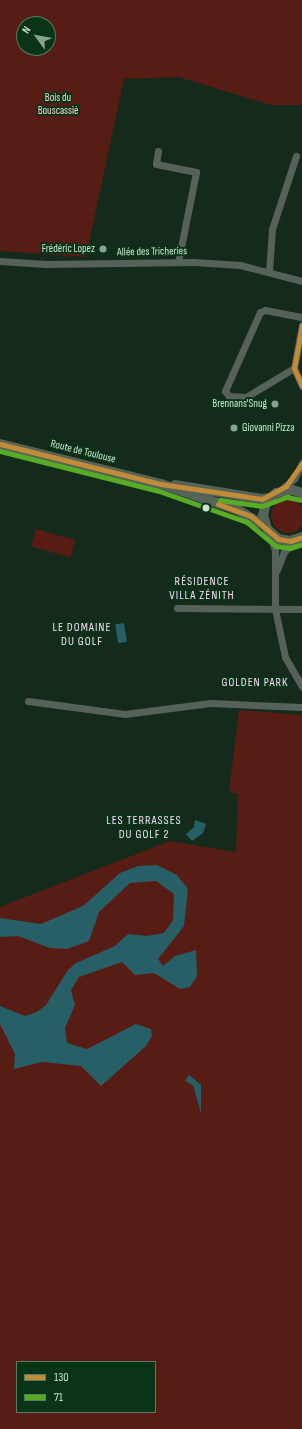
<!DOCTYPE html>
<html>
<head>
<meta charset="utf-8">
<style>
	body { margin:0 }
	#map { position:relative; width:302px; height:1429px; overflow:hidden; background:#142a1a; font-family:"Sofia Sans Condensed",sans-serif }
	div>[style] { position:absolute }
	.green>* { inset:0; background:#571d14; transform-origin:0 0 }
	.round { border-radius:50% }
	.water>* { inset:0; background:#265f66; transform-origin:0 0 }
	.minor>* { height:7px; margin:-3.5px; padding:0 3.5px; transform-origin:3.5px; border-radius:3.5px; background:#566159 }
	.secondary>* { height:10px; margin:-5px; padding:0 5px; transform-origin:5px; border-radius:5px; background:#556359 }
	.bus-1>* { height:5px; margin:-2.5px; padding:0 2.5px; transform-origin:2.5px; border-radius:2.5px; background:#c18b37 }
	.bus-2>* { height:5px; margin:-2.5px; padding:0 2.5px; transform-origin:2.5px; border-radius:2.5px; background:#58ac25 }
	.dots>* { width:11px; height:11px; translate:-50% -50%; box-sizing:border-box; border:2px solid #0a3417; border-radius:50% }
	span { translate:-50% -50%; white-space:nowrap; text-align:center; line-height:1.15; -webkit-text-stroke:4px #0a3417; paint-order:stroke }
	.park-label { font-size:11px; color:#f4d3cd }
	.poi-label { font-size:11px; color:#cbe2cf }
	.right { translate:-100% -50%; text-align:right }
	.left { translate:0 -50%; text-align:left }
	.street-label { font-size:11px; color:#cbe2cf }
	.neighbourhood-label { font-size:12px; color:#fcd7f8; letter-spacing:1px }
	.legend { position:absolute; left:16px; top:1361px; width:140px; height:52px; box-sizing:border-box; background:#0a3417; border:1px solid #577a61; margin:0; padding:5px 7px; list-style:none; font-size:12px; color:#cbe2cf }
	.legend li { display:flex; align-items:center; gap:8px; height:20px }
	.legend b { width:20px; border:1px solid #577a61 }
	.north { position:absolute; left:16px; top:16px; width:40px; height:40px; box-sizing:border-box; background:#0a3417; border:1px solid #577a61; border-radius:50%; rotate:302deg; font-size:11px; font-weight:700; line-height:16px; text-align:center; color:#cbe2cf }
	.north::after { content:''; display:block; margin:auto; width:14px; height:18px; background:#8ba290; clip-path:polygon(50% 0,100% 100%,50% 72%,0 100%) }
</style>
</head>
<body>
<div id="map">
	<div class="green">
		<div style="clip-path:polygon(evenodd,0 0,302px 0,302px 105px,271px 105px,179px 77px,124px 79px,86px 257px,0 251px,0 0,24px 24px,48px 24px,48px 48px,24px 48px,24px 24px)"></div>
		<div class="round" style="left:271px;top:499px;width:34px;height:34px"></div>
		<div style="left:36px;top:529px;width:41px;height:18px;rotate:16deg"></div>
		<div style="clip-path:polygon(evenodd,239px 710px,302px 715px,302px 1429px,0 1429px,0 907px,170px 841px,236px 852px,238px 794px,229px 792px,239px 710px,17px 1362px,155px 1362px,155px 1412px,17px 1412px,17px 1362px)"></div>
	</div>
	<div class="water">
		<div style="left:124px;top:623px;width:19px;height:9px;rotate:81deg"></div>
		<div style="clip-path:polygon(195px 820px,206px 824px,203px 833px,192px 841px,186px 834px,194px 827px)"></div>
		<div style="clip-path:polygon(157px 865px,177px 875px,188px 889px,184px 926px,158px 959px,163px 966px,175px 956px,196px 950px,197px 976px,190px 987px,180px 989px,154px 973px,135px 975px,122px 962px,79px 977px,71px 990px,75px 1005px,65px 1028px,67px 1043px,87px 1049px,136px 1024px,151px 1029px,152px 1036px,146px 1046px,101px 1086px,81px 1066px,42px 1062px,14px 1069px,15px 1054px,0 1024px,0 1006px,25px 1016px,37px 1012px,46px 1005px,68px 970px,76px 963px,115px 946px,128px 934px,147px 936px,164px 933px,173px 920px,174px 894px,156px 881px,130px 883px,99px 912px,89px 941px,67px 949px,50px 948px,18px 936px,0 937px,0 918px,41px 924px,83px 906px,120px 873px,138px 866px)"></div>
		<div style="clip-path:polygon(189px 1075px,201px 1085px,201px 1113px,193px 1085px,185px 1081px)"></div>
	</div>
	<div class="minor">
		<div style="left:158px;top:151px;width:13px;rotate:99deg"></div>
		<div style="left:156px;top:164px;width:41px;rotate:11.3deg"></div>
		<div style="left:196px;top:172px;width:92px;rotate:101.3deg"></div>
		<div style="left:0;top:261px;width:46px;rotate:3.7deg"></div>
		<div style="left:46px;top:264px;width:148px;rotate:-0.8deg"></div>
		<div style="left:194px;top:262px;width:46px;rotate:3.7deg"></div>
		<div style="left:240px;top:265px;width:64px;rotate:14.5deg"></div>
		<div style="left:269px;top:271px;width:42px;rotate:-85.9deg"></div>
		<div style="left:272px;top:229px;width:77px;rotate:-71.8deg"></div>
		<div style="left:302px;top:325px;width:44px;rotate:100.5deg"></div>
		<div style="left:294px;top:368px;width:20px;rotate:66deg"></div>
		<div style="left:294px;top:368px;width:56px;rotate:148.9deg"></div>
		<div style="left:246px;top:397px;width:17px;rotate:-177deg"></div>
		<div style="left:229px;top:396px;width:6px;rotate:-129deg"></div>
		<div style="left:225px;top:391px;width:86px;rotate:-66.1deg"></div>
		<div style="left:260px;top:312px;width:5px;rotate:-22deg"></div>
		<div style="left:265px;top:310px;width:38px;rotate:11deg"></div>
		<div style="left:279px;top:491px;width:19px;rotate:-39deg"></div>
		<div style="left:294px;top:479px;width:18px;rotate:-63deg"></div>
		<div style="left:269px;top:531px;width:21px;rotate:73deg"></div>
		<div style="left:275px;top:551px;width:58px;rotate:90deg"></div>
		<div style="left:275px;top:609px;width:49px;rotate:78.2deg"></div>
		<div style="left:285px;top:657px;width:34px;rotate:60deg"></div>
		<div style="left:277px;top:570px;width:19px;rotate:-69deg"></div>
		<div style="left:284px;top:552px;width:18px;rotate:-47deg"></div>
		<div style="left:177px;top:608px;width:125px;rotate:0.5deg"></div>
		<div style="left:28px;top:701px;width:98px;rotate:7.6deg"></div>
		<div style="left:125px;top:714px;width:86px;rotate:-7.4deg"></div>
		<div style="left:210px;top:703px;width:92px;rotate:2.5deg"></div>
	</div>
	<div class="secondary">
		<div style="left:0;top:444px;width:166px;rotate:14deg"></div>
		<div style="left:161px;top:484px;width:81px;rotate:18.7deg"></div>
		<div style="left:238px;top:510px;width:33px;rotate:31deg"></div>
		<div style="left:175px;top:485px;width:88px;rotate:9.1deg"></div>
		<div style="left:262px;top:499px;width:8px;rotate:-7deg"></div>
		<div style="left:302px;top:493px;width:10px;rotate:-163deg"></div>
		<div style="left:292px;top:490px;width:16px;rotate:169deg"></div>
		<div style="left:276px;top:493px;width:14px;rotate:135deg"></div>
		<div style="left:266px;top:503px;width:12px;rotate:104deg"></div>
		<div style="left:263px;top:515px;width:15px;rotate:74deg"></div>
		<div style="left:267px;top:529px;width:15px;rotate:42deg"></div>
		<div style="left:278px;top:539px;width:12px;rotate:9deg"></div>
		<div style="left:290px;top:541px;width:13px;rotate:-18deg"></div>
	</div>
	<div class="bus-1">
		<div style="left:302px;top:325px;width:44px;rotate:100.5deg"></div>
		<div style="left:294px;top:368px;width:20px;rotate:66deg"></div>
		<div style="left:0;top:444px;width:166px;rotate:14deg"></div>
		<div style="left:161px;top:484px;width:102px;rotate:8.4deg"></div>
		<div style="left:262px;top:499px;width:27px;rotate:-28deg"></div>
		<div style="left:286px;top:486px;width:28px;rotate:-55deg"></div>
		<div style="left:218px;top:504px;width:35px;rotate:20deg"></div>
		<div style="left:251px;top:516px;width:35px;rotate:40deg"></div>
		<div style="left:278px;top:539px;width:12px;rotate:9deg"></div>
		<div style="left:290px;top:541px;width:13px;rotate:-18deg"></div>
	</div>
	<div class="bus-2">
		<div style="left:0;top:451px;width:164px;rotate:14.1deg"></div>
		<div style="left:159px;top:491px;width:93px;rotate:19.4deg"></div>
		<div style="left:247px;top:522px;width:38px;rotate:40deg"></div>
		<div style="left:276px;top:546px;width:14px;rotate:8deg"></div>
		<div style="left:290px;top:548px;width:13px;rotate:-18deg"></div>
		<div style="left:220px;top:500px;width:42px;rotate:8.1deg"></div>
		<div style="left:262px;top:506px;width:27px;rotate:-20deg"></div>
		<div style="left:287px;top:497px;width:14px;rotate:12deg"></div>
	</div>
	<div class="dots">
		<div style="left:103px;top:249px;background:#8ba290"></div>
		<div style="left:275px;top:404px;background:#8ba290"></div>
		<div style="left:234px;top:428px;background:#8ba290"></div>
		<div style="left:206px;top:508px;background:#cbe2cf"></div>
	</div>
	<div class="park-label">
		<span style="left:58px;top:105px">Bois du<br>Bouscassié</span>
	</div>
	<div class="poi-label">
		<span class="right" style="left:95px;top:249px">Frédéric Lopez</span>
		<span class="right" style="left:267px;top:404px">Brennans'Snug</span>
		<span class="left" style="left:242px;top:428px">Giovanni Pizza</span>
	</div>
	<div class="street-label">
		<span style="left:152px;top:252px;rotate:-1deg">Allée des Tricheries</span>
		<span style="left:83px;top:452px;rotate:14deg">Route de Toulouse</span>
	</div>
	<div class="neighbourhood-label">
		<span style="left:202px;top:589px">RÉSIDENCE<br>VILLA ZÉNITH</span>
		<span style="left:82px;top:635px">LE DOMAINE<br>DU GOLF</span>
		<span style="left:255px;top:683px">GOLDEN PARK</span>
		<span style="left:144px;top:828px">LES TERRASSES<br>DU GOLF 2</span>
	</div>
	<ul class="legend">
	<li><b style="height:5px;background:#c18b37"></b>130</li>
	<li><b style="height:5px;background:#58ac25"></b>71</li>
	</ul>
	<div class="north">N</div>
</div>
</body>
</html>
